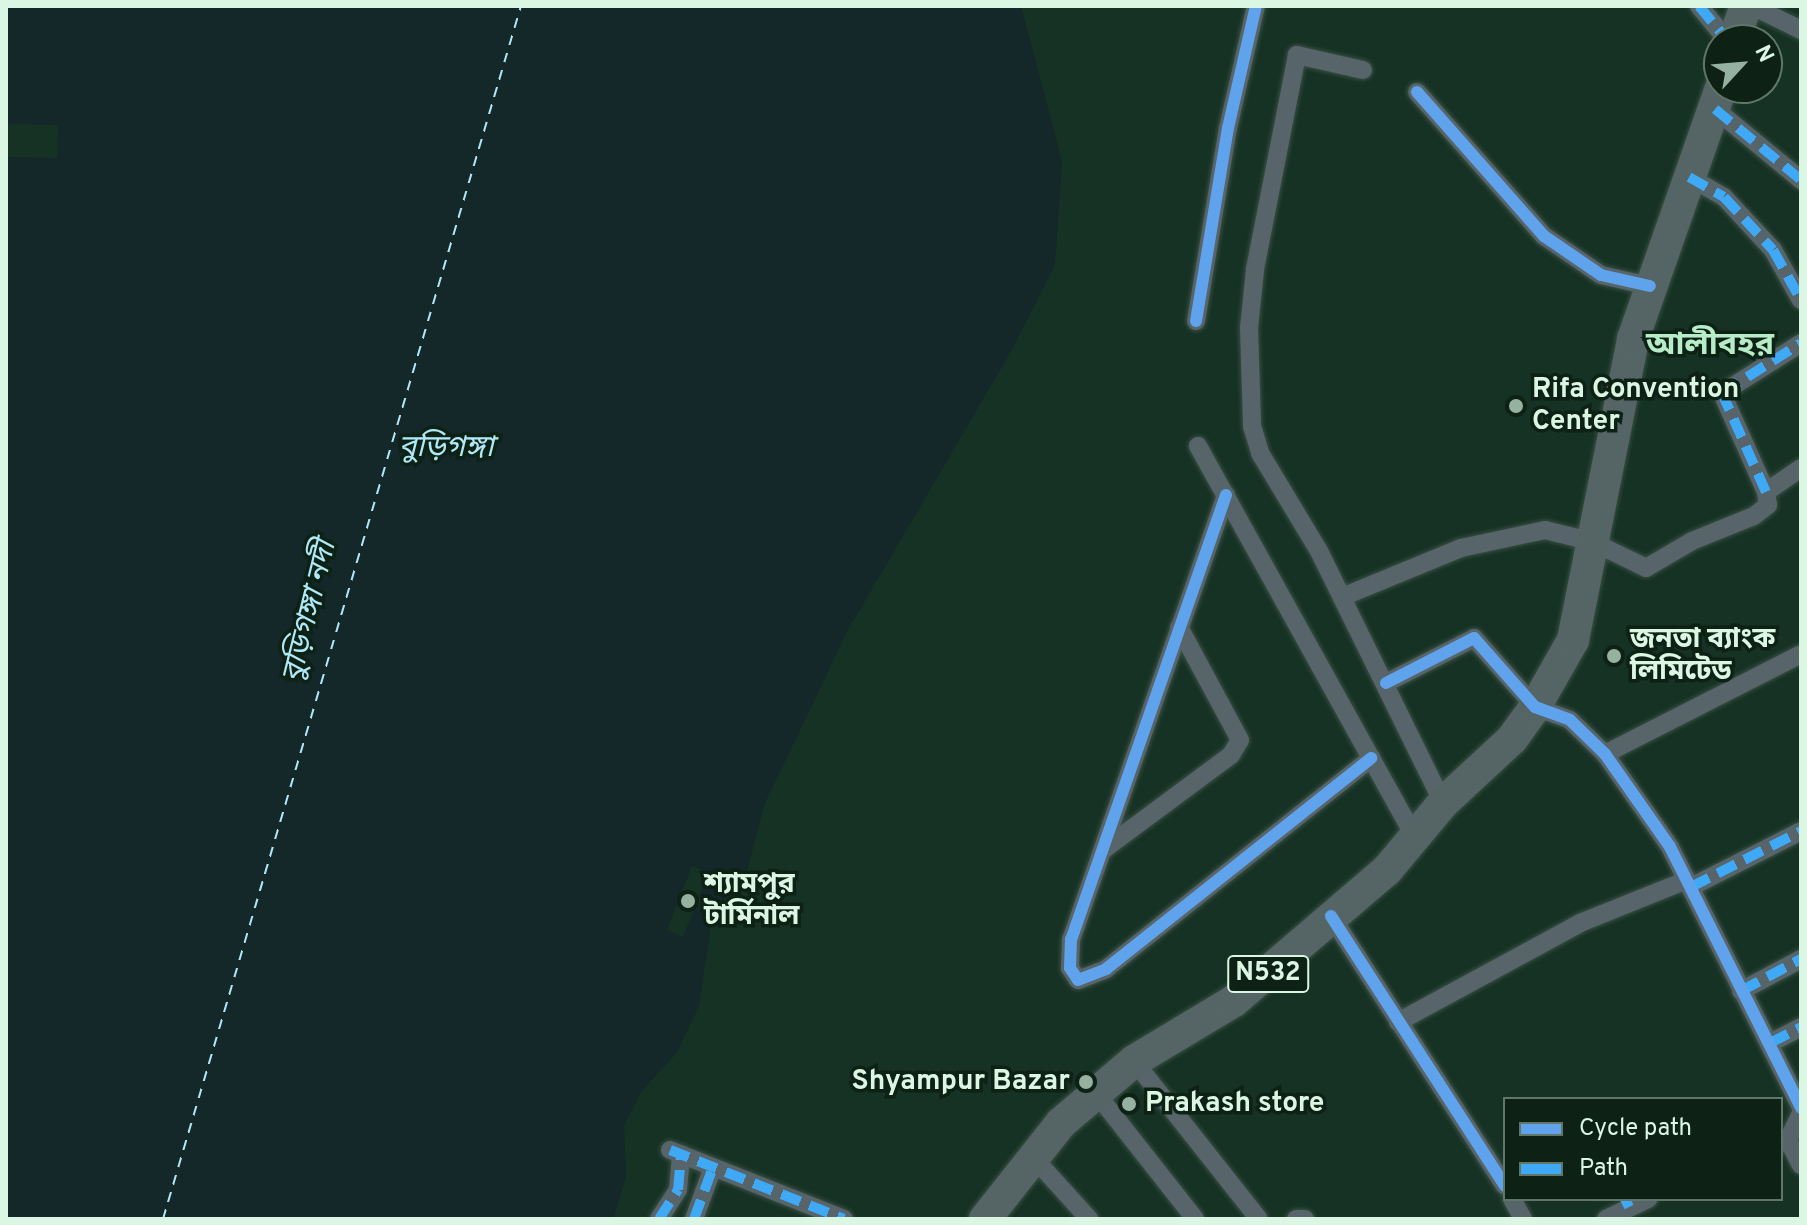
<!DOCTYPE html>
<html>
<head>
<meta charset="utf-8">
<style>
	body { margin:0 }
	#map { position:relative; width:1807px; height:1225px; overflow:hidden; background:#163224; font-family:Overpass,"Noto Sans Bengali",sans-serif }
	div>[style] { position:absolute }
	.water>* { inset:0; background:#142729 }
	.pier>* { inset:0; background:#163224; transform-origin:0 0 }
	.ferry>* { height:2px; margin-top:-1px; transform-origin:0; background:repeating-linear-gradient(90deg,#afe8f7 0 10px,transparent 0 18px) }
	.roads { filter:drop-shadow(0 0 2px #384f43) drop-shadow(0 0 2px #384f43) }
	.street>* { height:18px; margin:-9px; padding:0 9px; transform-origin:9px; border-radius:9px; background:#57646a }
	.highway>* { height:32px; margin:-16px; padding:0 16px; transform-origin:16px; border-radius:16px; background:#556565 }
	.quiet>* { height:10px; margin-top:-5px; transform-origin:0; background:repeating-linear-gradient(90deg,#3fa9f5 0 20px,transparent 0 30px) }
	.cycleway>* { height:12px; margin:-6px; padding:0 6px; transform-origin:6px; border-radius:6px; background:#60a3ed }
	.dots>* { width:22px; height:22px; translate:-50% -50%; box-sizing:border-box; border:4px solid #0d2115; border-radius:50% }
	span { translate:-50% -50%; white-space:nowrap; text-align:center; line-height:1.15; -webkit-text-stroke:7px #0d2115; paint-order:stroke }
	.shield-label span { padding:2px 6px; background:#0d2115; border:2px solid; border-radius:6px; -webkit-text-stroke-width:0 }
	.shield-label { font-size:26px; color:#dcf6e4; font-weight:700 }
	.poi-label { font-size:28px; color:#dcf6e4; font-weight:700 }
	.left { translate:0 -50%; text-align:left }
	.right { translate:-100% -50%; text-align:right }
	.water-label { font-size:30px; color:#afe8f7; font-style:italic }
	.quarter-label { font-size:32px; color:#b7ecc9; font-weight:700 }
	.frame { position:absolute; inset:0; border:8px solid #dcf6e4; pointer-events:none }
	.legend { position:absolute; left:1503px; top:1097px; width:280px; height:104px; box-sizing:border-box; background:#0d2115; border:2px solid #607668; margin:0; padding:10px 14px; list-style:none; font-size:24px; color:#dcf6e4 }
	.legend li { display:flex; align-items:center; gap:16px; height:40px }
	.legend b { width:40px; border:2px solid #607668 }
	.north { position:absolute; left:1703px; top:24px; width:80px; height:80px; box-sizing:border-box; background:#0d2115; border:2px solid #607668; border-radius:50%; rotate:64deg; font-size:22px; font-weight:700; line-height:32px; text-align:center; color:#dcf6e4 }
	.north::after { content:''; display:block; margin:auto; width:28px; height:36px; background:#97b1a1; clip-path:polygon(50% 0,100% 100%,50% 72%,0 100%) }
</style>
</head>
<body>
<div id="map">
	<div class="water">
		<div style="clip-path:polygon(6px 6px,1021px 6px,1062px 161px,1055px 265px,1013px 348px,848px 630px,765px 803px,745px 878px,713px 911px,699px 1006px,678px 1051px,642px 1091px,624px 1126px,626px 1177px,613px 1219px,6px 1219px)"></div>
	</div>
	<div class="pier">
		<div style="left:6px;top:124px;width:52px;height:33px;rotate:1deg"></div>
		<div style="clip-path:polygon(692px 866px,708px 872px,699px 897px,724px 906px,717px 913px,696px 905px,683px 937px,667px 930px)"></div>
	</div>
	<div class="ferry">
		<div style="left:163px;top:1219px;width:1265px;rotate:-73.56deg"></div>
	</div>
	<div class="roads">
		<div class="street">
			<div style="left:1699px;top:6px;width:44px;rotate:50.5deg"></div>
			<div style="left:1752px;top:6px;width:55px;rotate:26.1deg"></div>
			<div style="left:1363px;top:70px;width:68px;rotate:-167.2deg"></div>
			<div style="left:1297px;top:55px;width:219px;rotate:101.1deg"></div>
			<div style="left:1255px;top:270px;width:58px;rotate:95.9deg"></div>
			<div style="left:1249px;top:328px;width:98px;rotate:88.2deg"></div>
			<div style="left:1252px;top:426px;width:28px;rotate:73deg"></div>
			<div style="left:1260px;top:453px;width:114px;rotate:59deg"></div>
			<div style="left:1319px;top:551px;width:281px;rotate:63.8deg"></div>
			<div style="left:1417px;top:92px;width:192px;rotate:48.6deg"></div>
			<div style="left:1544px;top:236px;width:69px;rotate:34.4deg"></div>
			<div style="left:1601px;top:275px;width:50px;rotate:12.7deg"></div>
			<div style="left:1715px;top:109px;width:112px;rotate:39.5deg"></div>
			<div style="left:1689px;top:177px;width:40px;rotate:29.7deg"></div>
			<div style="left:1724px;top:197px;width:72px;rotate:47.2deg"></div>
			<div style="left:1773px;top:250px;width:57px;rotate:60.8deg"></div>
			<div style="left:1196px;top:321px;width:196px;rotate:-80.6deg"></div>
			<div style="left:1228px;top:128px;width:125px;rotate:-77.1deg"></div>
			<div style="left:1198px;top:446px;width:447px;rotate:61deg"></div>
			<div style="left:1766px;top:492px;width:108px;rotate:-114deg"></div>
			<div style="left:1722px;top:393px;width:93px;rotate:-32.3deg"></div>
			<div style="left:1226px;top:495px;width:470px;rotate:109.2deg"></div>
			<div style="left:1071px;top:939px;width:29px;rotate:92deg"></div>
			<div style="left:1070px;top:968px;width:14px;rotate:56deg"></div>
			<div style="left:1078px;top:980px;width:30px;rotate:-21deg"></div>
			<div style="left:1106px;top:969px;width:339px;rotate:-38.5deg"></div>
			<div style="left:1342px;top:597px;width:129px;rotate:-22.4deg"></div>
			<div style="left:1461px;top:548px;width:86px;rotate:-12.1deg"></div>
			<div style="left:1545px;top:530px;width:49px;rotate:14deg"></div>
			<div style="left:1593px;top:542px;width:59px;rotate:26.1deg"></div>
			<div style="left:1646px;top:568px;width:53px;rotate:-30.4deg"></div>
			<div style="left:1692px;top:541px;width:67px;rotate:-22deg"></div>
			<div style="left:1754px;top:516px;width:18px;rotate:-38deg"></div>
			<div style="left:1768px;top:505px;width:13px;rotate:-99deg"></div>
			<div style="left:1766px;top:492px;width:42px;rotate:-34.4deg"></div>
			<div style="left:1386px;top:683px;width:99px;rotate:-27.1deg"></div>
			<div style="left:1474px;top:638px;width:92px;rotate:48.5deg"></div>
			<div style="left:1535px;top:707px;width:37px;rotate:20deg"></div>
			<div style="left:1570px;top:720px;width:49px;rotate:44.2deg"></div>
			<div style="left:1605px;top:754px;width:113px;rotate:55deg"></div>
			<div style="left:1670px;top:847px;width:292px;rotate:63.3deg"></div>
			<div style="left:1605px;top:754px;width:220px;rotate:-27deg"></div>
			<div style="left:1103px;top:850px;width:159px;rotate:-36.6deg"></div>
			<div style="left:1231px;top:755px;width:17px;rotate:-59deg"></div>
			<div style="left:1240px;top:740px;width:128px;rotate:-118.4deg"></div>
			<div style="left:1691px;top:887px;width:123px;rotate:-27deg"></div>
			<div style="left:1331px;top:916px;width:321px;rotate:57.2deg"></div>
			<div style="left:1741px;top:991px;width:68px;rotate:-28.1deg"></div>
			<div style="left:1398px;top:1022px;width:207px;rotate:-28.5deg"></div>
			<div style="left:1580px;top:923px;width:115px;rotate:-21.9deg"></div>
			<div style="left:1770px;top:1043px;width:35px;rotate:-27deg"></div>
			<div style="left:1134px;top:1061px;width:201px;rotate:51.7deg"></div>
			<div style="left:1096px;top:1093px;width:160px;rotate:51.8deg"></div>
			<div style="left:1788px;top:1140px;width:28px;rotate:63deg"></div>
			<div style="left:1781px;top:1143px;width:8px;rotate:-23deg"></div>
			<div style="left:1788px;top:1140px;width:30px;rotate:-64deg"></div>
			<div style="left:670px;top:1150px;width:187px;rotate:21.6deg"></div>
			<div style="left:1033px;top:1157px;width:84px;rotate:47.9deg"></div>
			<div style="left:1512px;top:1199px;width:23px;rotate:61deg"></div>
			<div style="left:659px;top:1219px;width:35px;rotate:-57deg"></div>
			<div style="left:678px;top:1190px;width:36px;rotate:-85deg"></div>
			<div style="left:694px;top:1219px;width:55px;rotate:-69.9deg"></div>
			<div style="left:1296px;top:1219px;width:9px"></div>
			<div style="left:1606px;top:1219px;width:47px;rotate:-25.5deg"></div>
		</div>
		<div class="highway">
			<div style="left:1734px;top:40px;width:36px;rotate:-71deg"></div>
			<div style="left:985px;top:1219px;width:122px;rotate:-51.6deg"></div>
			<div style="left:1061px;top:1123px;width:96px;rotate:-40.3deg"></div>
			<div style="left:1134px;top:1061px;width:117px;rotate:-31deg"></div>
			<div style="left:1234px;top:1001px;width:201px;rotate:-40.6deg"></div>
			<div style="left:1387px;top:870px;width:87px;rotate:-50.1deg"></div>
			<div style="left:1443px;top:803px;width:94px;rotate:-42.8deg"></div>
			<div style="left:1512px;top:739px;width:39px;rotate:-54deg"></div>
			<div style="left:1535px;top:707px;width:77px;rotate:-60.4deg"></div>
			<div style="left:1573px;top:640px;width:307px;rotate:-78.7deg"></div>
			<div style="left:1633px;top:339px;width:266px;rotate:-70.7deg"></div>
		</div>
	</div>
	<div class="quiet">
		<div style="left:1699px;top:6px;width:44px;rotate:50.5deg"></div>
		<div style="left:1715px;top:109px;width:112px;rotate:39.5deg"></div>
		<div style="left:1689px;top:177px;width:40px;rotate:29.7deg"></div>
		<div style="left:1724px;top:197px;width:72px;rotate:47.2deg"></div>
		<div style="left:1773px;top:250px;width:57px;rotate:60.8deg"></div>
		<div style="left:1766px;top:492px;width:108px;rotate:-114deg"></div>
		<div style="left:1722px;top:393px;width:93px;rotate:-32.3deg"></div>
		<div style="left:1691px;top:887px;width:123px;rotate:-27deg"></div>
		<div style="left:1741px;top:991px;width:68px;rotate:-28.1deg"></div>
		<div style="left:1770px;top:1043px;width:35px;rotate:-27deg"></div>
		<div style="left:670px;top:1150px;width:187px;rotate:21.6deg"></div>
		<div style="left:1625px;top:1199px;width:9px;rotate:63deg"></div>
		<div style="left:659px;top:1219px;width:35px;rotate:-57deg"></div>
		<div style="left:678px;top:1190px;width:36px;rotate:-85deg"></div>
		<div style="left:694px;top:1219px;width:55px;rotate:-69.9deg"></div>
	</div>
	<div class="cycleway">
		<div style="left:1417px;top:92px;width:192px;rotate:48.6deg"></div>
		<div style="left:1544px;top:236px;width:69px;rotate:34.4deg"></div>
		<div style="left:1601px;top:275px;width:50px;rotate:12.7deg"></div>
		<div style="left:1196px;top:321px;width:196px;rotate:-80.6deg"></div>
		<div style="left:1228px;top:128px;width:125px;rotate:-77.1deg"></div>
		<div style="left:1226px;top:495px;width:470px;rotate:109.2deg"></div>
		<div style="left:1071px;top:939px;width:29px;rotate:92deg"></div>
		<div style="left:1070px;top:968px;width:14px;rotate:56deg"></div>
		<div style="left:1078px;top:980px;width:30px;rotate:-21deg"></div>
		<div style="left:1106px;top:969px;width:339px;rotate:-38.5deg"></div>
		<div style="left:1386px;top:683px;width:99px;rotate:-27.1deg"></div>
		<div style="left:1474px;top:638px;width:92px;rotate:48.5deg"></div>
		<div style="left:1535px;top:707px;width:37px;rotate:20deg"></div>
		<div style="left:1570px;top:720px;width:49px;rotate:44.2deg"></div>
		<div style="left:1605px;top:754px;width:113px;rotate:55deg"></div>
		<div style="left:1670px;top:847px;width:292px;rotate:63.3deg"></div>
		<div style="left:1331px;top:916px;width:321px;rotate:57.2deg"></div>
	</div>
	<div class="dots">
		<div style="left:1516px;top:406px;background:#97b1a1"></div>
		<div style="left:1614px;top:656px;background:#97b1a1"></div>
		<div style="left:688px;top:901px;background:#97b1a1"></div>
		<div style="left:1086px;top:1082px;background:#97b1a1"></div>
		<div style="left:1129px;top:1104px;background:#97b1a1"></div>
	</div>
	<div class="shield-label">
		<span style="left:1268px;top:974px">N532</span>
	</div>
	<div class="poi-label">
		<span class="left" style="left:1532px;top:406px">Rifa Convention<br>Center</span>
		<span class="left" style="left:1630px;top:656px">জনতা ব্যাংক<br>লিমিটেড</span>
		<span class="left" style="left:704px;top:901px">শ্যামপুর<br>টার্মিনাল</span>
		<span class="right" style="left:1070px;top:1082px">Shyampur Bazar</span>
		<span class="left" style="left:1145px;top:1104px">Prakash store</span>
	</div>
	<div class="water-label">
		<span style="left:446px;top:449px">বুড়িগঙ্গা</span>
		<span style="left:311px;top:612px;rotate:-76deg">বুড়িগঙ্গা নদী</span>
	</div>
	<div class="quarter-label">
		<span style="left:1710px;top:346px">আলীবহর</span>
	</div>
	<div class="frame"></div>
	<ul class="legend">
	<li><b style="height:10px;background:#60a3ed"></b>Cycle path</li>
	<li><b style="height:10px;background:#3fa9f5"></b>Path</li>
	</ul>
	<div class="north">N</div>
</div>
</body>
</html>
